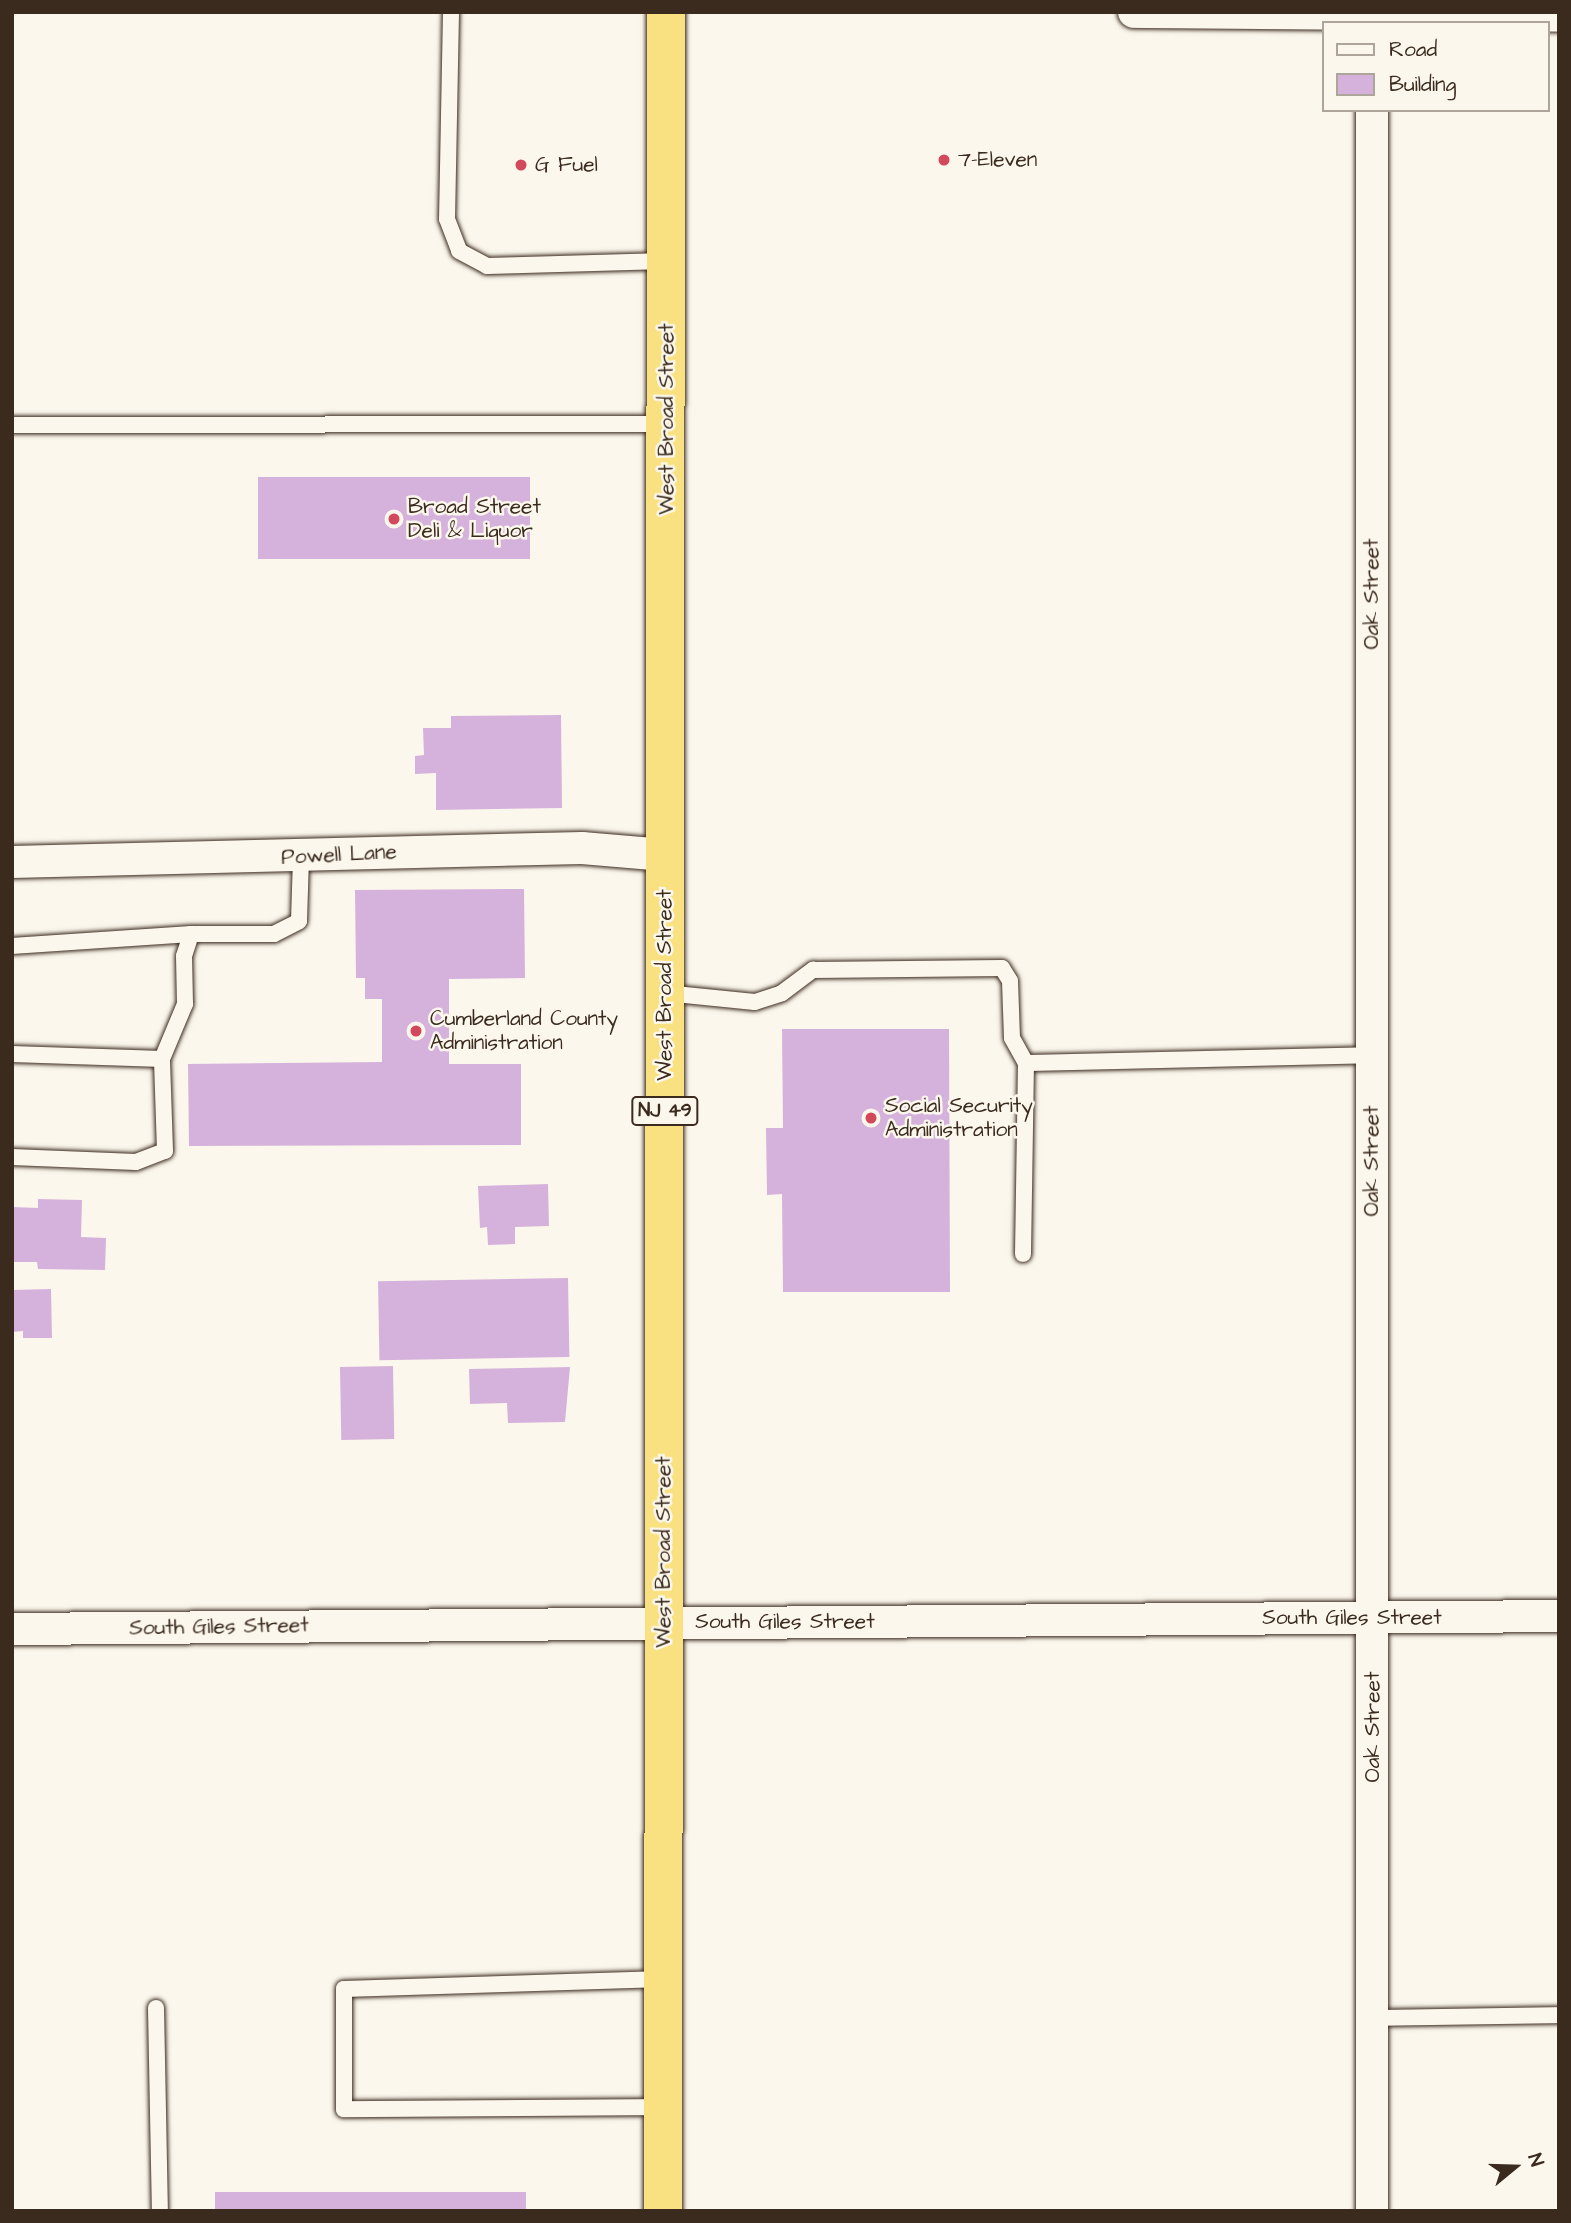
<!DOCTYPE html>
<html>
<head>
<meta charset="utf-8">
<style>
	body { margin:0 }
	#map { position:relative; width:1571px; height:2223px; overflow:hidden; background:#fbf7ec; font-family:"Architects Daughter",sans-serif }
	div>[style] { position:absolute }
	.building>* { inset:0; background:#d5b2dc; transform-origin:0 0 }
	.roads { filter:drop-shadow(0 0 2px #3b2a1e) drop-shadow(0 0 2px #3b2a1e) }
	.service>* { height:16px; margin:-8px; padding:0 8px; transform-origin:8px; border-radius:8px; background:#fbf7ec }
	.minor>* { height:32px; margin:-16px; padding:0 16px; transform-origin:16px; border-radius:16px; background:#fbf7ec }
	.trunk>* { height:38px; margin:-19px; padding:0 19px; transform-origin:19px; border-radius:19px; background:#f9e181 }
	.dots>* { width:19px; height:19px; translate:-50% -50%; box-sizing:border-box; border:4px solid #fbf7ec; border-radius:50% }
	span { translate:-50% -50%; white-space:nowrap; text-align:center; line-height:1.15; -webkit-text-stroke:5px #fbf7ec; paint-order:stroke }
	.shield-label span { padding:2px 5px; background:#fbf7ec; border:2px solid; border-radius:5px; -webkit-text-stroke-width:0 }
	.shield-label { font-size:19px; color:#3b2a1e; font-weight:700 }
	.poi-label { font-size:21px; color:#3b2a1e }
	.left { translate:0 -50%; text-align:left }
	.street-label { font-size:21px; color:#3b2a1e }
	.frame { position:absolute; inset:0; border:14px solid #3b2a1e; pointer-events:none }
	.legend { position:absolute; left:1322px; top:21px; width:228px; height:91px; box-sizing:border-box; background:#fbf7ec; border:2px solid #aea59a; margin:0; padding:9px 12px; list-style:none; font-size:21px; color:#3b2a1e }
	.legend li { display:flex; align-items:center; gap:14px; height:35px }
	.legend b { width:35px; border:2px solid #aea59a }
	.north { position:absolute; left:1480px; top:2132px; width:70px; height:70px; -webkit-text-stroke:5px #fbf7ec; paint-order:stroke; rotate:71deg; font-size:19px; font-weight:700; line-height:28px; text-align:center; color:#3b2a1e }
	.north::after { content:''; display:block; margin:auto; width:24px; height:32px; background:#3b2a1e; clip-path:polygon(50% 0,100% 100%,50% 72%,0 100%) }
</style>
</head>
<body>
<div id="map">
	<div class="building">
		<div style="left:258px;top:477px;width:272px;height:82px"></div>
		<div style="clip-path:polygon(561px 715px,562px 808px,436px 810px,436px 773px,415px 774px,415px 756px,424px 755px,423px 728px,451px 728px,451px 716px)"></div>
		<div style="clip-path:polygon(524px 889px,525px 978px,449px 979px,449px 1064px,521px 1064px,521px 1145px,189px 1146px,188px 1064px,382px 1062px,382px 999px,365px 999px,365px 978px,356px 978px,355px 890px)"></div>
		<div style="clip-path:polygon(782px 1029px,949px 1029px,950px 1292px,783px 1292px,782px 1194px,767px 1195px,766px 1128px,783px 1128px)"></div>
		<div style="clip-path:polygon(548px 1184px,549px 1226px,515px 1227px,515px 1244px,488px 1245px,487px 1227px,480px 1228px,478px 1186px)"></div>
		<div style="clip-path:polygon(38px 1199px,82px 1200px,81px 1237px,106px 1238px,105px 1270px,38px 1269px,37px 1262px,12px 1262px,12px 1207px,38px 1208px)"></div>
		<div style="left:568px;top:1278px;width:79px;height:190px;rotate:89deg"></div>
		<div style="clip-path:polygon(51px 1289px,52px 1338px,23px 1338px,23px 1331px,12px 1332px,12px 1290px)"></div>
		<div style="left:393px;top:1366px;width:73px;height:53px;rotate:89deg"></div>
		<div style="clip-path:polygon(570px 1367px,565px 1422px,508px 1423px,507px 1403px,470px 1404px,469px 1369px)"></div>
		<div style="left:215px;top:2192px;width:311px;height:19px"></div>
	</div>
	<div class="roads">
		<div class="service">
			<div style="left:451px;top:12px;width:207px;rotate:91.1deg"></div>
			<div style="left:447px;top:219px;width:34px;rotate:69deg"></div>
			<div style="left:459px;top:251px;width:32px;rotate:28deg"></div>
			<div style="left:487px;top:266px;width:179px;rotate:-1.6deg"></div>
			<div style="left:12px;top:425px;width:653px;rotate:-0.09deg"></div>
			<div style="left:12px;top:946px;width:179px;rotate:-3.8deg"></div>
			<div style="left:665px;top:993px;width:90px;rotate:5.7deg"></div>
			<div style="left:755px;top:1002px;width:28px;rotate:-18deg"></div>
			<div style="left:782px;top:993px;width:39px;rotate:-37deg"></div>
			<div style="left:813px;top:970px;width:189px;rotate:-0.6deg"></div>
			<div style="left:1002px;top:968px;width:15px;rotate:58deg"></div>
			<div style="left:1010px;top:981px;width:57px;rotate:88deg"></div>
			<div style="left:1012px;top:1038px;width:29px;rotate:61deg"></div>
			<div style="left:1026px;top:1063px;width:346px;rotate:-1.3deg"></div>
			<div style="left:12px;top:1054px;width:150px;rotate:1.9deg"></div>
			<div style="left:12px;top:1157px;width:124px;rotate:2.3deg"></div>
			<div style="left:136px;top:1162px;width:31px;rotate:-21deg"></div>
			<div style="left:165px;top:1151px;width:92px;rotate:-91.9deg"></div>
			<div style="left:162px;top:1059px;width:60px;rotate:-67.3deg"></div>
			<div style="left:185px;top:1004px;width:48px;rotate:-91.2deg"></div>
			<div style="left:184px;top:956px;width:23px;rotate:-72deg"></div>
			<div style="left:191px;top:934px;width:83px"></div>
			<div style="left:274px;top:934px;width:28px;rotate:-27deg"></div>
			<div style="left:299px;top:921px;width:62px;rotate:-88.2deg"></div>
			<div style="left:1023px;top:1254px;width:191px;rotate:-89.1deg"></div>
			<div style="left:156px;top:2008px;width:203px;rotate:88.9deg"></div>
			<div style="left:1372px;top:2018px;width:187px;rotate:-0.9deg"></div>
			<div style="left:663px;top:2107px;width:319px;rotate:179.6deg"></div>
			<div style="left:344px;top:2109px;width:120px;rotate:-90deg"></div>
			<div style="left:344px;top:1989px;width:319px;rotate:-1.8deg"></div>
		</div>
		<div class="minor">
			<div style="left:1134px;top:12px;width:425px;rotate:0.5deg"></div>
			<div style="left:1372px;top:110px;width:2101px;rotate:90deg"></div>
			<div style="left:12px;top:862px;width:570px;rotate:-1.41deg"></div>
			<div style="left:582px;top:848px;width:83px;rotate:4.8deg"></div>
			<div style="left:12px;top:1629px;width:1547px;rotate:-0.48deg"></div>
		</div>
		<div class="trunk">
			<div style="left:663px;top:2211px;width:2199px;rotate:-89.92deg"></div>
		</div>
	</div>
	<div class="dots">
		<div style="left:944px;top:160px;background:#d1495b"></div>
		<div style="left:521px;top:165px;background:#d1495b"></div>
		<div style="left:394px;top:519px;background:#d1495b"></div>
		<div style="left:416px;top:1031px;background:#d1495b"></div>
		<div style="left:871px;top:1118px;background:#d1495b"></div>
	</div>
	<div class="shield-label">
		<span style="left:665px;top:1111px">NJ 49</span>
	</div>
	<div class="poi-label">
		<span class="left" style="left:958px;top:160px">7-Eleven</span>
		<span class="left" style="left:535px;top:165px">G Fuel</span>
		<span class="left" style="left:408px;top:519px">Broad Street<br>Deli &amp; Liquor</span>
		<span class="left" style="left:430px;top:1031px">Cumberland County<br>Administration</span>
		<span class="left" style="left:885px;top:1118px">Social Security<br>Administration</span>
	</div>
	<div class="street-label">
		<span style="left:667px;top:419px;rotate:-90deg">West Broad Street</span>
		<span style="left:1372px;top:594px;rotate:-90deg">Oak Street</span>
		<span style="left:339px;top:855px;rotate:-3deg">Powell Lane</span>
		<span style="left:665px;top:985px;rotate:-90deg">West Broad Street</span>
		<span style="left:1372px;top:1161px;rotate:-90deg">Oak Street</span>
		<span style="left:664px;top:1552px;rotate:-90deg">West Broad Street</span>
		<span style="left:1352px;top:1618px">South Giles Street</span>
		<span style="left:785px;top:1622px">South Giles Street</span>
		<span style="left:219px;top:1627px;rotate:-1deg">South Giles Street</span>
		<span style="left:1373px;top:1727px;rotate:-90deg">Oak Street</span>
	</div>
	<div class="frame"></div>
	<ul class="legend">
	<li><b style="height:9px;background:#fbf7ec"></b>Road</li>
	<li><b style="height:19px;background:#d5b2dc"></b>Building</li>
	</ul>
	<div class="north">N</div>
</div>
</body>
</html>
